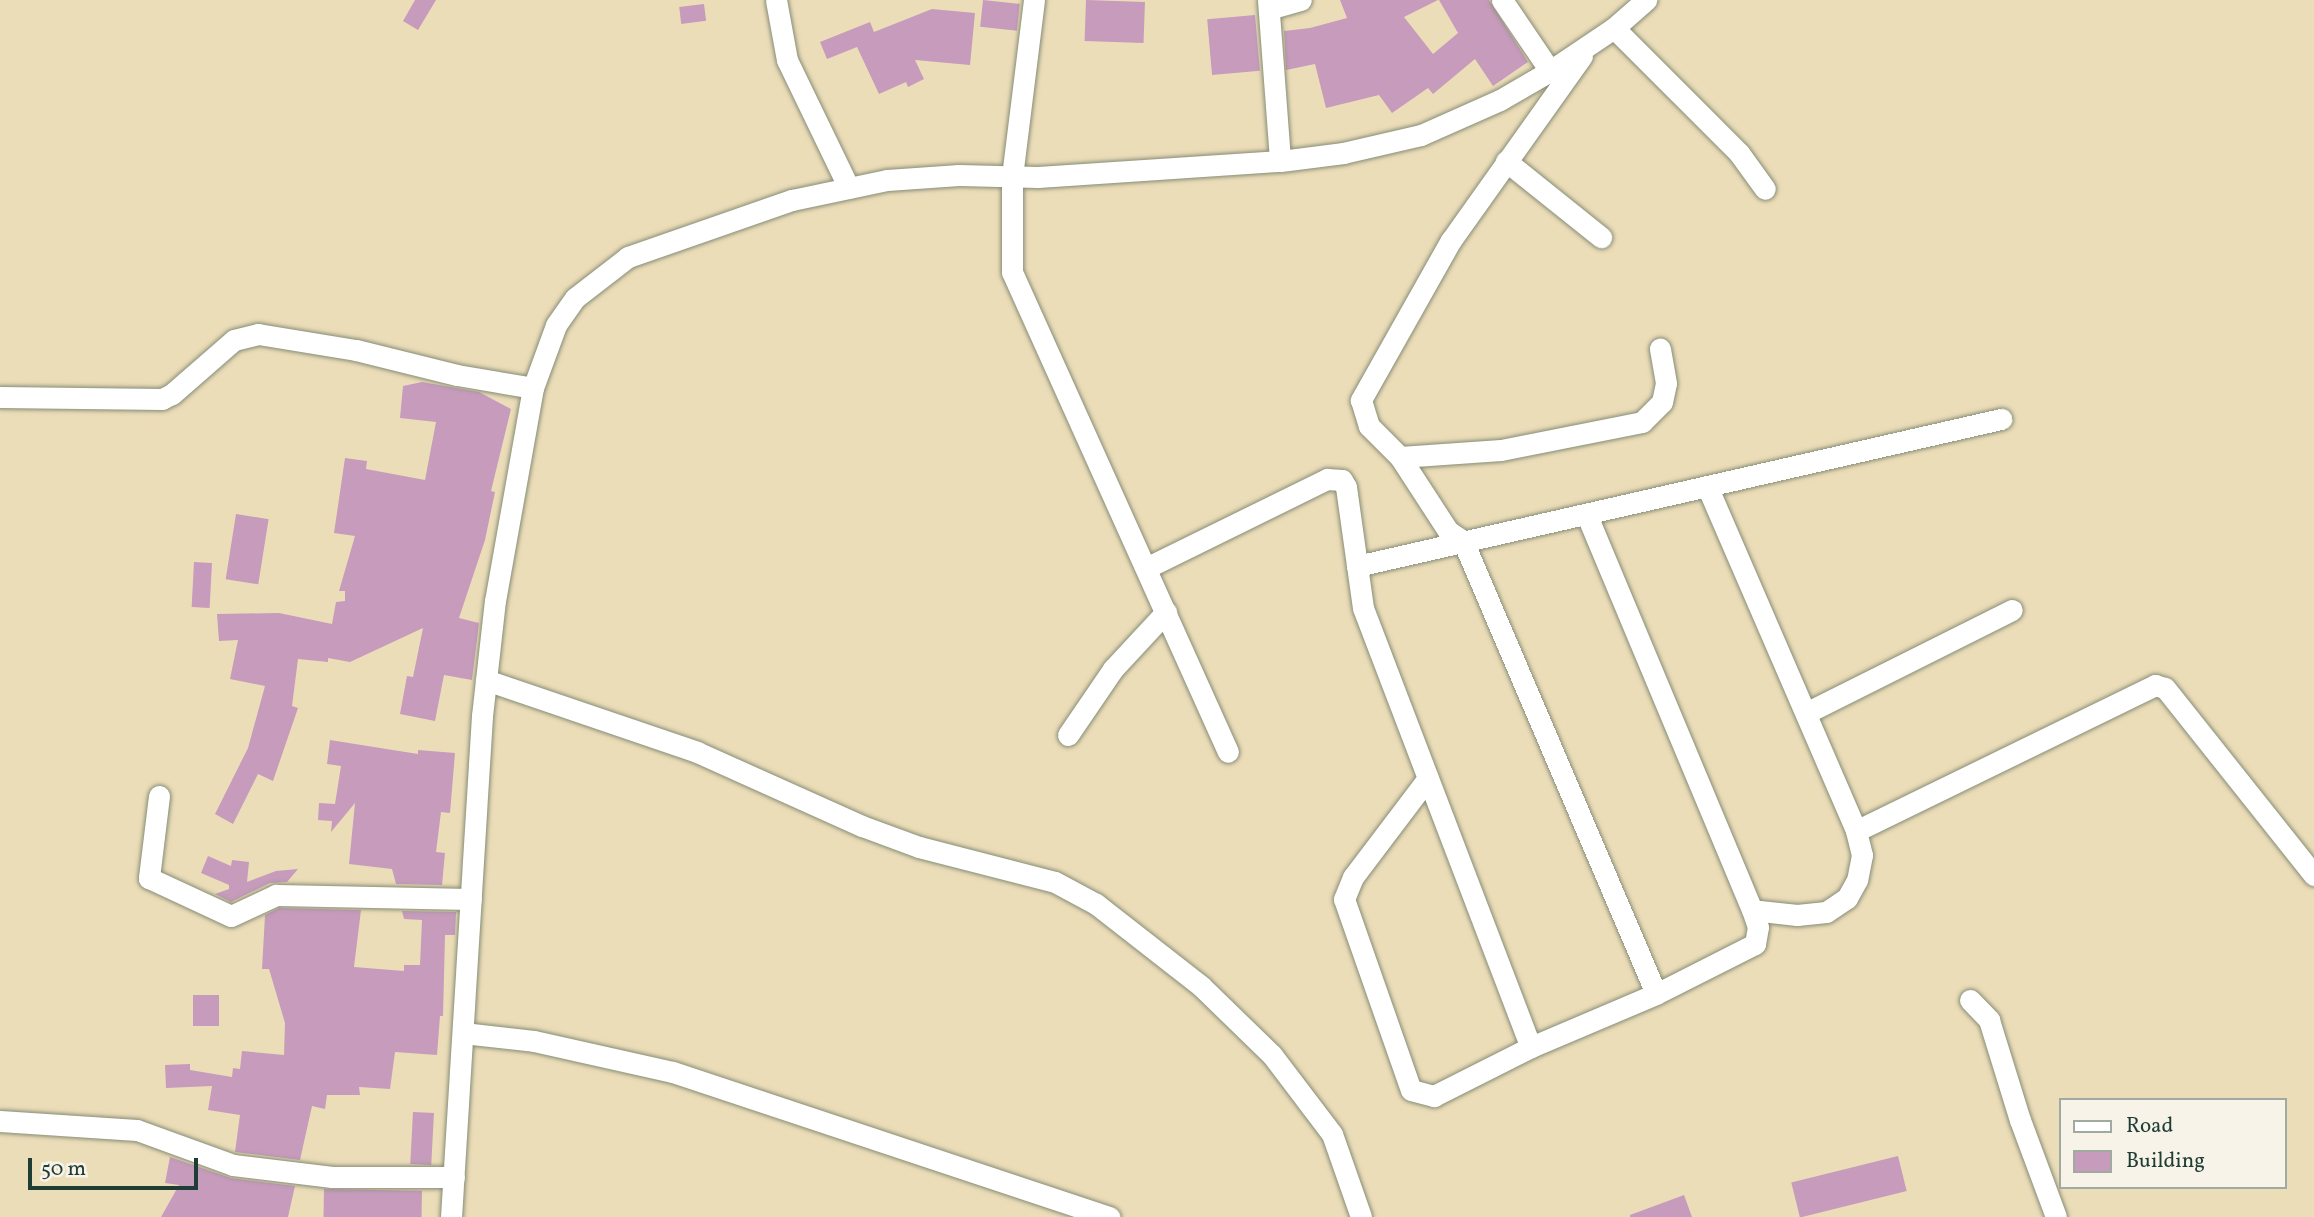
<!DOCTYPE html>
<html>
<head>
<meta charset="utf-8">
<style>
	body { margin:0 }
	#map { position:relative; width:2314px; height:1217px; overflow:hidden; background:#ecddb9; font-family:Vollkorn,serif }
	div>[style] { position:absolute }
	.building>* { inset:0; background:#c69bbc; transform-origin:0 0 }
	.roads { filter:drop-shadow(0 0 2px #868d76) drop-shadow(0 0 2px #868d76) }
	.street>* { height:21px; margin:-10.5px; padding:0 10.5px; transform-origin:10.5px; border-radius:10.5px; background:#fff }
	span { translate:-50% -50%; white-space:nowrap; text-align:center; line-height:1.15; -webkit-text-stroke:6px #f7f3e8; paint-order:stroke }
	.legend { position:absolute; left:2059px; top:1098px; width:228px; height:91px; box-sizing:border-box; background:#f7f3e8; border:2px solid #a1aaa0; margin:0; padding:9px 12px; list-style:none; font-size:21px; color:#1f3d34 }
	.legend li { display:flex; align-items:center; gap:14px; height:35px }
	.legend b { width:35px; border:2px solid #a1aaa0 }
	.scale { position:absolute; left:28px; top:1158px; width:170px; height:32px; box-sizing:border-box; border:4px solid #1f3d34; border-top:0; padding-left:9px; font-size:21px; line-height:24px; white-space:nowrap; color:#1f3d34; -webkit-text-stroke:5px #f7f3e8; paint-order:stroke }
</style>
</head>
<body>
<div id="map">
	<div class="building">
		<div style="clip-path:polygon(415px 0,436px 0,418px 30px,403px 21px)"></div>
		<div style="left:983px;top:0;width:37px;height:27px;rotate:6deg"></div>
		<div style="left:1086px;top:0;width:59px;height:41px;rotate:2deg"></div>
		<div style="clip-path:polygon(1340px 0,1438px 0,1404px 17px,1433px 54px,1458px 33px,1439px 0,1489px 0,1528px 62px,1493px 86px,1475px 59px,1433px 94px,1428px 88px,1392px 113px,1379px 95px,1326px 108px,1315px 64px,1286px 70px,1284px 31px,1310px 28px,1347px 18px)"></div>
		<div style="left:704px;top:4px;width:17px;height:25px;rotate:83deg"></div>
		<div style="clip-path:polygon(932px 9px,975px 13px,970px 65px,915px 60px,924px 79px,908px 87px,906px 82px,879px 94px,857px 47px,827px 59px,820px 42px,870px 22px,874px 32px)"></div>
		<div style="left:1255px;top:15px;width:56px;height:48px;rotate:85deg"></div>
		<div style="clip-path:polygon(422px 382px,479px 392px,511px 409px,491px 491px,495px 492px,485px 540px,459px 618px,479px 623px,472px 680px,444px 675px,435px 721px,400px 714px,407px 676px,413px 677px,423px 628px,350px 662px,328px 658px,328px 662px,298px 659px,292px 706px,298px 708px,273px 781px,258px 774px,233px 824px,215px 814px,248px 748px,265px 686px,230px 679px,238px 640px,219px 641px,217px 614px,279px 613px,332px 624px,336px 602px,345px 601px,345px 591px,339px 591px,355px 536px,334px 533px,345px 458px,367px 461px,366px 469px,425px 480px,436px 422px,400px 418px,403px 386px)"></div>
		<div style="left:236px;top:514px;width:33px;height:66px;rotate:9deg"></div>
		<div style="left:194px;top:562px;width:18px;height:45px;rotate:3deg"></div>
		<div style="clip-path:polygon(330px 740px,418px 754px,418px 750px,455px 753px,450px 813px,441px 812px,436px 852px,445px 853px,442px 885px,396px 884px,392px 869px,349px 864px,355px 803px,331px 832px,332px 821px,318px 820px,319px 803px,335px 804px,341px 766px,327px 764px)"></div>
		<div style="clip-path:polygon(208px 856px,231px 866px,232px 860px,249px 862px,247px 882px,276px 871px,298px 869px,287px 882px,270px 883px,231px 902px,215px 894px,229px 889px,229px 885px,201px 873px)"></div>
		<div style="clip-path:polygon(279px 908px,361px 910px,354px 967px,404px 971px,404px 965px,420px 965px,422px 920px,404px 919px,402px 911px,456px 912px,455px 935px,445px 935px,443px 1016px,440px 1016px,437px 1055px,395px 1052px,390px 1089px,359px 1087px,360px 1095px,327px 1095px,325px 1109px,312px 1106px,300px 1160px,235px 1152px,240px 1115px,208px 1110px,212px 1086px,166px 1088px,165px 1065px,190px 1064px,190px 1070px,232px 1077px,233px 1068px,240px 1069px,242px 1051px,284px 1055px,285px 1023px,269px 969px,262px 969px,265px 915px)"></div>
		<div style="left:193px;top:995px;width:26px;height:31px"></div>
		<div style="left:413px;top:1112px;width:21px;height:52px;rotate:3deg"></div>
		<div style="left:1898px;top:1156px;width:36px;height:110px;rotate:76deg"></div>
		<div style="clip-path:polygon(170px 1157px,231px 1178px,295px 1186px,288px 1217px,161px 1217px,179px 1185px,165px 1183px)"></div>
		<div style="left:324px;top:1189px;width:98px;height:28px;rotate:1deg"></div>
		<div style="clip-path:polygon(1684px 1195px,1692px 1217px,1630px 1217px,1630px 1215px)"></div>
	</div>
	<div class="roads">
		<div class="street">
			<div style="left:776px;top:0;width:61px;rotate:79.6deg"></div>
			<div style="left:787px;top:60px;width:142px;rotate:64.2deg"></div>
			<div style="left:1034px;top:0;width:177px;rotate:97.1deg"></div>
			<div style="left:1012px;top:176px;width:96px;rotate:90deg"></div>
			<div style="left:1012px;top:272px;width:526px;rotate:65.77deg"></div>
			<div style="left:1268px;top:0;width:161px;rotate:85.7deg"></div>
			<div style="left:1502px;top:0;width:86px;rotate:55.9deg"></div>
			<div style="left:1269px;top:9px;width:33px;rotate:-16deg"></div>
			<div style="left:1614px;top:28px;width:177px;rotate:45deg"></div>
			<div style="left:1739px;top:153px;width:44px;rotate:54.2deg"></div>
			<div style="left:1582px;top:56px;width:226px;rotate:125.4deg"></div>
			<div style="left:1451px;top:240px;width:184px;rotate:119.4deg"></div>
			<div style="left:1361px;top:400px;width:27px;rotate:73deg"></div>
			<div style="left:1369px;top:426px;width:44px;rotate:45deg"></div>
			<div style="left:1400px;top:457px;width:88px;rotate:57deg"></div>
			<div style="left:1448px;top:531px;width:18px;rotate:34deg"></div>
			<div style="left:1463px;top:541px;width:492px;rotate:66.9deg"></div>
			<div style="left:1506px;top:161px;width:122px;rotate:38.7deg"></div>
			<div style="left:0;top:397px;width:162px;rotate:0.7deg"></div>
			<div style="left:162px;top:399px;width:11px;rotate:-27deg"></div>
			<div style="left:172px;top:394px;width:82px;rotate:-41.1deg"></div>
			<div style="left:234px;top:340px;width:25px;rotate:-14deg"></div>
			<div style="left:258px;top:334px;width:99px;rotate:9.3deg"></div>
			<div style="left:356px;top:350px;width:104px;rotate:13.9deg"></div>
			<div style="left:457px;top:375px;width:77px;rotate:9.7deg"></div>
			<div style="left:1400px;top:457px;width:101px;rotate:-4deg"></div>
			<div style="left:1501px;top:450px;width:144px;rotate:-11.2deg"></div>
			<div style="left:1642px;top:422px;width:28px;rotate:-45deg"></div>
			<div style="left:1662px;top:402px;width:19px;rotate:-78deg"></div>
			<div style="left:1666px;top:383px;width:35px;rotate:-100deg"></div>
			<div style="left:1707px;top:486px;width:376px;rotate:66.6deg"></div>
			<div style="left:1856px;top:831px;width:25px;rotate:76deg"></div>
			<div style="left:1862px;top:855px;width:25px;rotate:101deg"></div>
			<div style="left:1857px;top:880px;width:21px;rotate:119deg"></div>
			<div style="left:1847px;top:898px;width:25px;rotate:146deg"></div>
			<div style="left:1826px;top:912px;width:29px;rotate:174deg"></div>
			<div style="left:1797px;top:915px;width:45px;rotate:-173.7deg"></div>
			<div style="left:1357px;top:566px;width:661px;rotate:-12.86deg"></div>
			<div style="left:1146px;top:568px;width:202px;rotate:-26.2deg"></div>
			<div style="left:1327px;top:479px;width:15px;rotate:4deg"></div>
			<div style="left:1342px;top:480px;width:8px;rotate:60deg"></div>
			<div style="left:1346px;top:487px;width:122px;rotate:82deg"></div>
			<div style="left:1363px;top:608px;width:470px;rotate:69.1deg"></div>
			<div style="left:486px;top:680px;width:223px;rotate:18.8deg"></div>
			<div style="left:697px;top:752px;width:181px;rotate:24.2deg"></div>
			<div style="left:862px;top:826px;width:61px;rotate:20.2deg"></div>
			<div style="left:919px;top:847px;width:140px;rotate:14.4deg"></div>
			<div style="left:1055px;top:882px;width:47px;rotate:28.2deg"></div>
			<div style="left:1096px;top:904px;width:133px;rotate:38deg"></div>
			<div style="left:1201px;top:986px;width:99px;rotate:44.2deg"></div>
			<div style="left:1272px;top:1055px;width:99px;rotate:52.8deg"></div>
			<div style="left:1332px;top:1134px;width:88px;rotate:70.7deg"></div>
			<div style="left:1806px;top:713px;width:230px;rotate:-26.6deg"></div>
			<div style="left:1068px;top:735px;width:80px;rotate:-55.7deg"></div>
			<div style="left:1113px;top:669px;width:78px;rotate:-47.1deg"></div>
			<div style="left:1428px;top:778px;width:124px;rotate:127.1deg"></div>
			<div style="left:1353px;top:877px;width:24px;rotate:112deg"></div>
			<div style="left:1344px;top:899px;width:202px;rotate:70.7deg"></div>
			<div style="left:1411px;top:1090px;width:24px;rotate:15deg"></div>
			<div style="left:1434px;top:1096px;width:109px;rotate:-26.8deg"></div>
			<div style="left:1531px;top:1047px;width:136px;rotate:-23deg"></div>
			<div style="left:1656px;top:994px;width:111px;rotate:-26.8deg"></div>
			<div style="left:1755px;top:944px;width:17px;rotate:-80deg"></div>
			<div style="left:1758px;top:927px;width:18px;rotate:-109deg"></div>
			<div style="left:1752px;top:910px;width:429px;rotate:-112.7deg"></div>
			<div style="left:159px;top:796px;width:83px;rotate:97deg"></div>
			<div style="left:149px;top:878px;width:90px;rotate:24.9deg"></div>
			<div style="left:231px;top:916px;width:50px;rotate:-25deg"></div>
			<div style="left:276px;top:895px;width:195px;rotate:1.2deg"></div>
			<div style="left:1856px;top:831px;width:333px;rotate:-26deg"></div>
			<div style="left:2155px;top:685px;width:10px;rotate:17deg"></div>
			<div style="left:2165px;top:688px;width:239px;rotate:51.5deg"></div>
			<div style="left:1970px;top:1000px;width:28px;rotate:46deg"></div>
			<div style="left:1989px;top:1020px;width:105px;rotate:72.8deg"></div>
			<div style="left:2020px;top:1120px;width:103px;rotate:69.6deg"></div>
			<div style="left:463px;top:1033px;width:71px;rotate:6.4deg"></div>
			<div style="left:534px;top:1041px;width:142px;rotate:12.6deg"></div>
			<div style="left:673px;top:1072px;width:460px;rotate:18.4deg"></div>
			<div style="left:0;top:1121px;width:137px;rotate:3.8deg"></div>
			<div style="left:137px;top:1130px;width:102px;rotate:20deg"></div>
			<div style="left:233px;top:1165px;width:100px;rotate:6.9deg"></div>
			<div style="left:332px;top:1177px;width:122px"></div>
			<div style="left:451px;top:1217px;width:502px;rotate:-86.46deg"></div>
			<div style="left:482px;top:716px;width:116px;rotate:-83.6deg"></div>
			<div style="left:495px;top:601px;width:216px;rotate:-79.9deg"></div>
			<div style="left:533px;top:388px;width:67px;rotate:-69.9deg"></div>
			<div style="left:556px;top:325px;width:33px;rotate:-55deg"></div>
			<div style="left:575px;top:298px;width:67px;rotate:-37.7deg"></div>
			<div style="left:628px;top:257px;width:174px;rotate:-19.2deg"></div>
			<div style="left:792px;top:200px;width:97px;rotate:-11.9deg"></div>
			<div style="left:887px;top:180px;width:72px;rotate:-4deg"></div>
			<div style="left:959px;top:175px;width:79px;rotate:1.5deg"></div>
			<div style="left:1038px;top:177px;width:243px;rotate:-3.8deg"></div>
			<div style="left:1280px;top:161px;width:64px;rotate:-7.2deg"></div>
			<div style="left:1343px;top:153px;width:80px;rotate:-13deg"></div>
			<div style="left:1421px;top:135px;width:86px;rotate:-23.9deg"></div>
			<div style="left:1500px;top:100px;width:58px;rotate:-30.1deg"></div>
			<div style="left:1550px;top:71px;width:77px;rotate:-33.9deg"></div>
			<div style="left:1614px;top:28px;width:43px;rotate:-41.2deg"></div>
		</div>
	</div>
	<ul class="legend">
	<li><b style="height:9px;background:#fff"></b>Road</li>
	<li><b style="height:19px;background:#c69bbc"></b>Building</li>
	</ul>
	<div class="scale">50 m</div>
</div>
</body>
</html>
